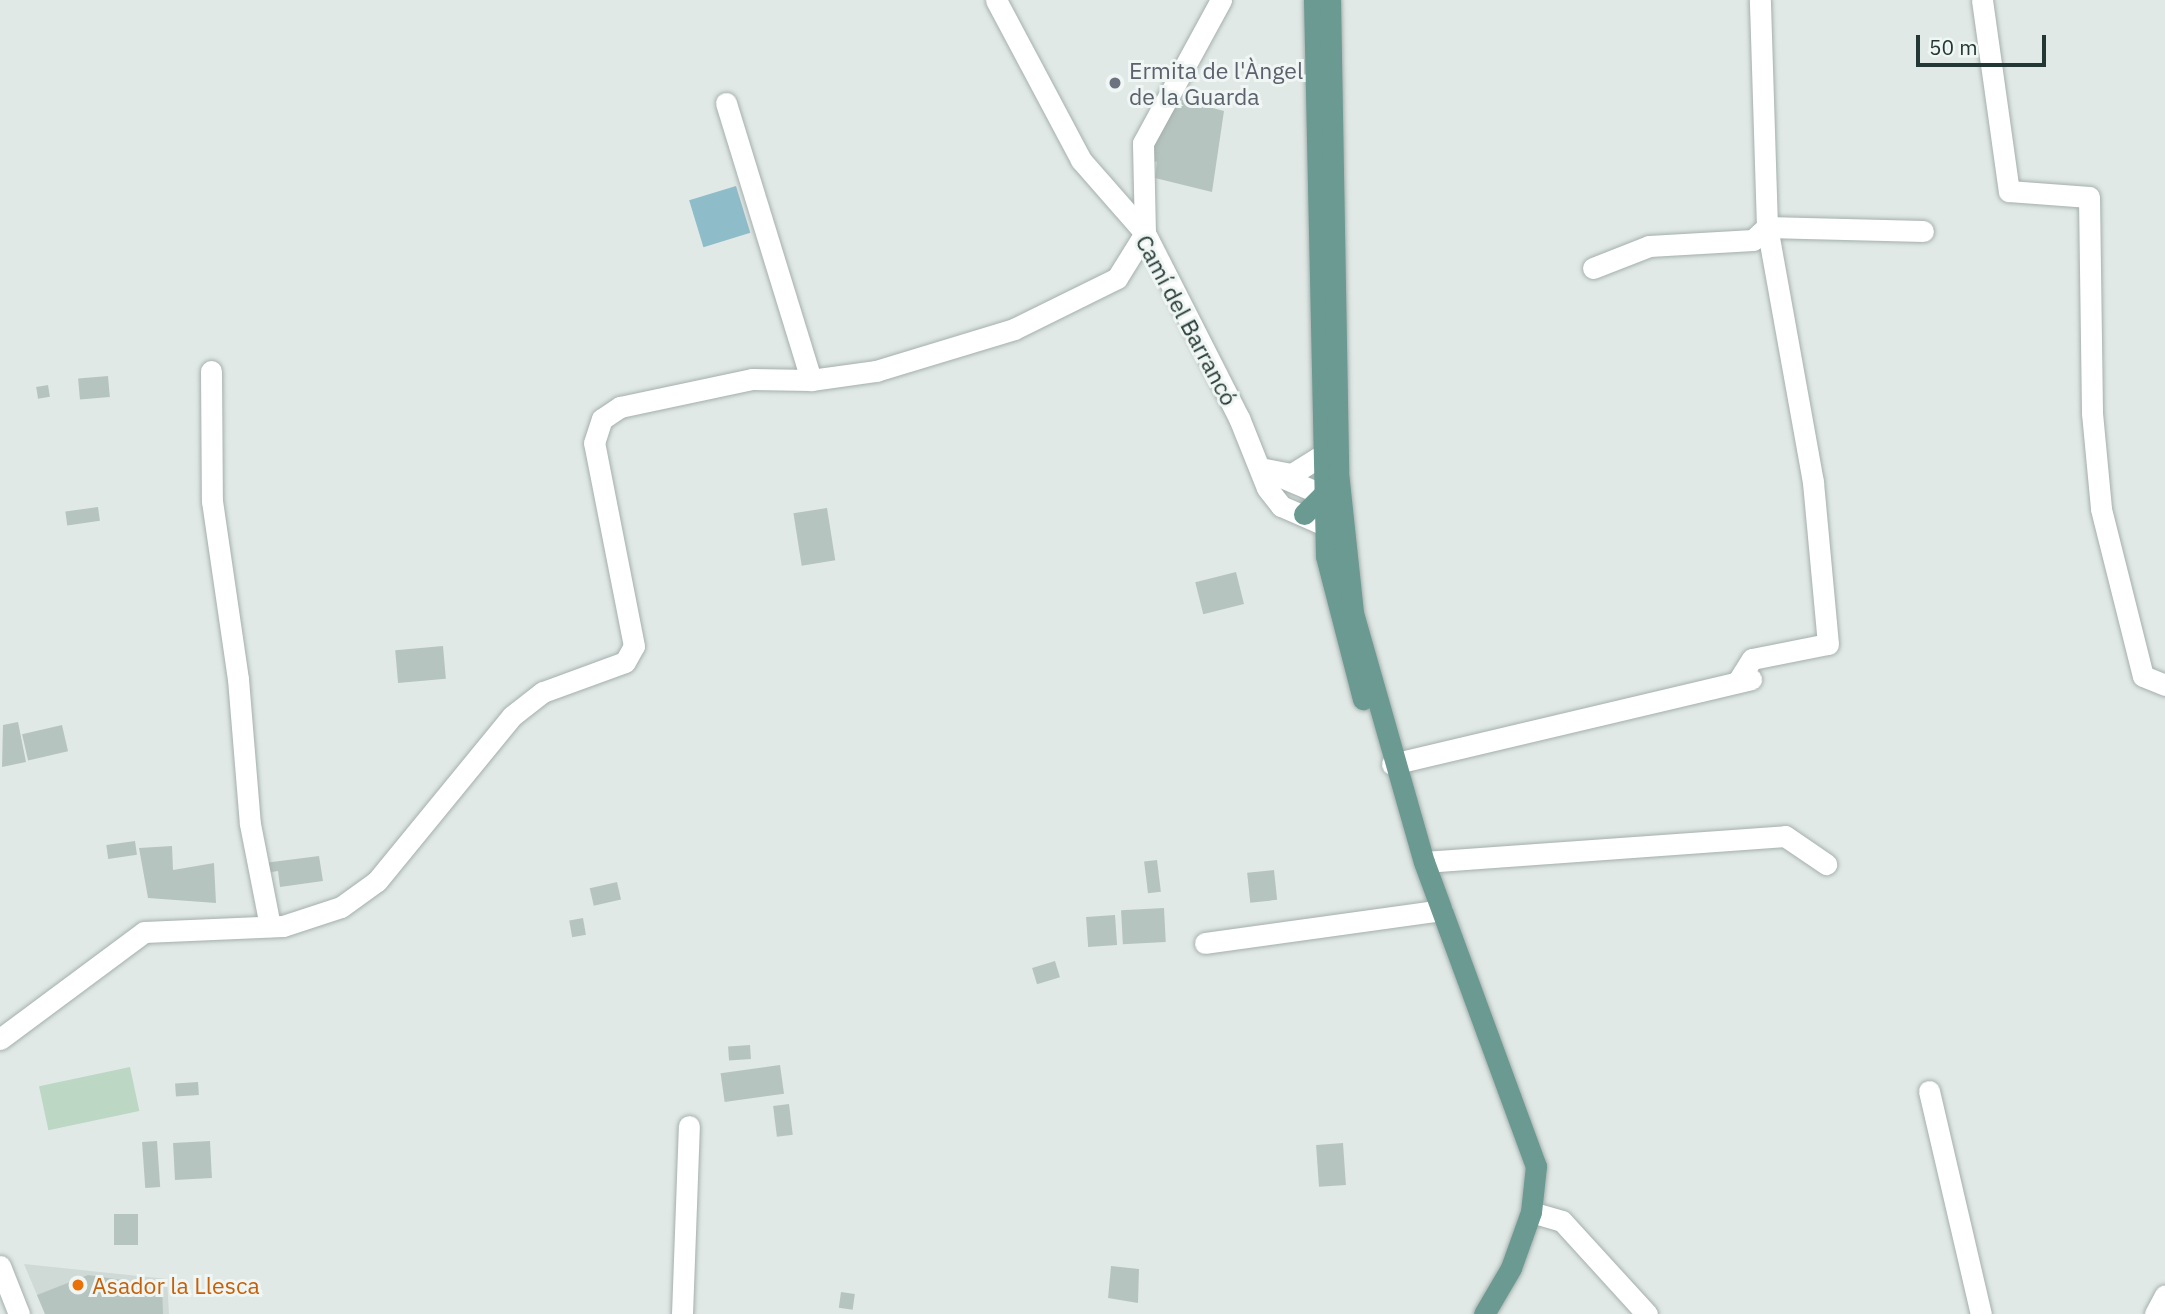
<!DOCTYPE html>
<html>
<head>
<meta charset="utf-8">
<style>
	body { margin:0 }
	#map { position:relative; width:2165px; height:1314px; overflow:hidden; background:#e1e9e6; font-family:"IBM Plex Sans",sans-serif }
	div>[style] { position:absolute }
	.built>* { inset:0; background:#cfd9d5 }
	.green>* { inset:0; background:#bcd8c5; transform-origin:0 0 }
	.water>* { inset:0; background:#8ebcc8; transform-origin:0 0 }
	.building>* { inset:0; background:#b6c4bf; transform-origin:0 0 }
	.roads { filter:drop-shadow(0 0 2px #a4b0ad) drop-shadow(0 0 2px #a4b0ad) }
	.minor>* { height:21px; margin:-10.5px; padding:0 10.5px; transform-origin:10.5px; border-radius:10.5px; background:#fff }
	.major>* { height:21px; margin:-10.5px; padding:0 10.5px; transform-origin:10.5px; border-radius:10.5px; background:#6a9a91 }
	.dots>* { width:19px; height:19px; translate:-50% -50%; box-sizing:border-box; border:4px solid #f0f6f4; border-radius:50% }
	span { translate:-50% -50%; white-space:nowrap; text-align:center; line-height:1.15; -webkit-text-stroke:6px #f0f6f4; paint-order:stroke }
	.worship-label { font-size:23px; color:#5b616d }
	.left { translate:0 -50%; text-align:left }
	.street-label { font-size:23px; color:#233834 }
	.food-label { font-size:23px; color:#c56008 }
	.scale { position:absolute; left:1916px; top:35px; width:130px; height:32px; box-sizing:border-box; border:4px solid #233834; border-top:0; padding-left:9px; font-size:21px; line-height:24px; white-space:nowrap; color:#233834; -webkit-text-stroke:5px #f0f6f4; paint-order:stroke }
</style>
</head>
<body>
<div id="map">
	<div class="built">
		<div style="clip-path:polygon(24px 1264px,167px 1279px,169px 1314px,45px 1314px)"></div>
	</div>
	<div class="green">
		<div style="left:130px;top:1067px;width:45px;height:93px;rotate:78deg"></div>
	</div>
	<div class="water">
		<div style="left:736px;top:186px;width:49px;height:49px;rotate:73deg"></div>
	</div>
	<div class="building">
		<div style="clip-path:polygon(1179px 99px,1224px 111px,1212px 192px,1155px 178px,1157px 162px,1149px 159px,1164px 118px)"></div>
		<div style="left:108px;top:376px;width:21px;height:30px;rotate:85deg"></div>
		<div style="left:48px;top:385px;width:12px;height:12px;rotate:81deg"></div>
		<div style="left:98px;top:507px;width:14px;height:33px;rotate:82deg"></div>
		<div style="left:827px;top:508px;width:53px;height:34px;rotate:81deg"></div>
		<div style="left:1236px;top:572px;width:33px;height:42px;rotate:76deg"></div>
		<div style="left:443px;top:646px;width:33px;height:48px;rotate:85deg"></div>
		<div style="clip-path:polygon(18px 722px,26px 762px,2px 767px,3px 725px)"></div>
		<div style="left:62px;top:725px;width:27px;height:41px;rotate:77deg"></div>
		<div style="left:135px;top:841px;width:14px;height:29px;rotate:82deg"></div>
		<div style="clip-path:polygon(172px 846px,173px 870px,214px 863px,216px 903px,148px 898px,139px 848px)"></div>
		<div style="clip-path:polygon(319px 856px,323px 881px,280px 887px,278px 871px,266px 873px,264px 863px)"></div>
		<div style="left:1157px;top:860px;width:32px;height:13px;rotate:83deg"></div>
		<div style="left:1274px;top:870px;width:30px;height:27px;rotate:84deg"></div>
		<div style="left:617px;top:882px;width:18px;height:28px;rotate:77deg"></div>
		<div style="left:1164px;top:908px;width:34px;height:43px;rotate:87deg"></div>
		<div style="left:1115px;top:915px;width:30px;height:29px;rotate:86deg"></div>
		<div style="left:583px;top:918px;width:17px;height:14px;rotate:80deg"></div>
		<div style="left:1055px;top:961px;width:17px;height:24px;rotate:73deg"></div>
		<div style="left:750px;top:1045px;width:14px;height:22px;rotate:86deg"></div>
		<div style="left:780px;top:1065px;width:29px;height:60px;rotate:82deg"></div>
		<div style="left:198px;top:1082px;width:13px;height:23px;rotate:86deg"></div>
		<div style="left:789px;top:1104px;width:31px;height:16px;rotate:83deg"></div>
		<div style="left:157px;top:1141px;width:46px;height:15px;rotate:86deg"></div>
		<div style="left:210px;top:1141px;width:37px;height:37px;rotate:87deg"></div>
		<div style="left:1343px;top:1143px;width:42px;height:27px;rotate:86deg"></div>
		<div style="left:114px;top:1214px;width:24px;height:31px"></div>
		<div style="clip-path:polygon(1111px 1266px,1139px 1269px,1138px 1303px,1108px 1298px)"></div>
		<div style="clip-path:polygon(88px 1275px,162px 1286px,163px 1314px,45px 1314px,37px 1295px)"></div>
		<div style="left:841px;top:1292px;width:14px;height:16px;rotate:8deg"></div>
	</div>
	<div class="roads">
		<div class="minor">
			<div style="left:996px;top:0;width:181px;rotate:62deg"></div>
			<div style="left:1081px;top:160px;width:97px;rotate:48.8deg"></div>
			<div style="left:1145px;top:233px;width:208px;rotate:63.1deg"></div>
			<div style="left:1239px;top:418px;width:75px;rotate:68.2deg"></div>
			<div style="left:1267px;top:488px;width:23px;rotate:52deg"></div>
			<div style="left:1281px;top:506px;width:43px;rotate:23.6deg"></div>
			<div style="left:1982px;top:0;width:193px;rotate:82deg"></div>
			<div style="left:2009px;top:191px;width:80px;rotate:4.3deg"></div>
			<div style="left:2089px;top:197px;width:216px;rotate:89.2deg"></div>
			<div style="left:2092px;top:413px;width:96px;rotate:84.6deg"></div>
			<div style="left:2101px;top:509px;width:172px;rotate:75.9deg"></div>
			<div style="left:2143px;top:676px;width:24px;rotate:22deg"></div>
			<div style="left:726px;top:103px;width:290px;rotate:72.9deg"></div>
			<div style="left:1593px;top:268px;width:60px;rotate:-21.4deg"></div>
			<div style="left:1649px;top:246px;width:104px;rotate:-3.3deg"></div>
			<div style="left:1753px;top:240px;width:19px;rotate:-43deg"></div>
			<div style="left:1767px;top:227px;width:227px;rotate:-91.8deg"></div>
			<div style="left:211px;top:371px;width:130px;rotate:89.6deg"></div>
			<div style="left:212px;top:501px;width:180px;rotate:81.7deg"></div>
			<div style="left:238px;top:679px;width:145px;rotate:85.3deg"></div>
			<div style="left:250px;top:824px;width:104px;rotate:78.9deg"></div>
			<div style="left:1260px;top:468px;width:33px;rotate:11deg"></div>
			<div style="left:1292px;top:474px;width:36px;rotate:-32deg"></div>
			<div style="left:1279px;top:476px;width:36px;rotate:23deg"></div>
			<div style="left:1738px;top:681px;width:26px;rotate:-58deg"></div>
			<div style="left:1752px;top:659px;width:77px;rotate:-11.2deg"></div>
			<div style="left:1828px;top:644px;width:163px;rotate:-95.3deg"></div>
			<div style="left:1813px;top:482px;width:259px;rotate:-100.2deg"></div>
			<div style="left:1767px;top:227px;width:156px;rotate:1.5deg"></div>
			<div style="left:1392px;top:764px;width:369px;rotate:-13.3deg"></div>
			<div style="left:1424px;top:862px;width:362px;rotate:-4.1deg"></div>
			<div style="left:1785px;top:836px;width:50px;rotate:34.3deg"></div>
			<div style="left:1205px;top:943px;width:239px;rotate:-7.9deg"></div>
			<div style="left:0;top:1039px;width:179px;rotate:-36.6deg"></div>
			<div style="left:144px;top:932px;width:139px;rotate:-2.5deg"></div>
			<div style="left:283px;top:926px;width:61px;rotate:-18.1deg"></div>
			<div style="left:341px;top:907px;width:44px;rotate:-35.8deg"></div>
			<div style="left:377px;top:881px;width:213px;rotate:-50.7deg"></div>
			<div style="left:512px;top:716px;width:39px;rotate:-38deg"></div>
			<div style="left:543px;top:692px;width:87px;rotate:-20.1deg"></div>
			<div style="left:625px;top:662px;width:18px;rotate:-61deg"></div>
			<div style="left:634px;top:646px;width:207px;rotate:-101.1deg"></div>
			<div style="left:594px;top:443px;width:25px;rotate:-72deg"></div>
			<div style="left:602px;top:419px;width:22px;rotate:-34deg"></div>
			<div style="left:620px;top:407px;width:135px;rotate:-12deg"></div>
			<div style="left:752px;top:379px;width:59px;rotate:1deg"></div>
			<div style="left:811px;top:380px;width:66px;rotate:-7.9deg"></div>
			<div style="left:876px;top:371px;width:144px;rotate:-16.9deg"></div>
			<div style="left:1014px;top:329px;width:115px;rotate:-26.3deg"></div>
			<div style="left:1117px;top:278px;width:53px;rotate:-58.1deg"></div>
			<div style="left:1145px;top:233px;width:90px;rotate:-91.3deg"></div>
			<div style="left:1143px;top:143px;width:163px;rotate:-61.4deg"></div>
			<div style="left:1929px;top:1091px;width:229px;rotate:76.9deg"></div>
			<div style="left:1531px;top:1212px;width:32px;rotate:16deg"></div>
			<div style="left:1562px;top:1221px;width:126px;rotate:47.6deg"></div>
			<div style="left:0;top:1266px;width:52px;rotate:68.4deg"></div>
			<div style="left:682px;top:1314px;width:188px;rotate:-87.9deg"></div>
			<div style="left:2155px;top:1314px;width:21px;rotate:-62deg"></div>
		</div>
		<div class="major">
			<div style="left:1314px;top:0;width:556px;rotate:88.76deg"></div>
			<div style="left:1326px;top:556px;width:148px;rotate:75.5deg"></div>
			<div style="left:1330px;top:0;width:472px;rotate:89deg"></div>
			<div style="left:1338px;top:472px;width:142px;rotate:83.9deg"></div>
			<div style="left:1353px;top:613px;width:259px;rotate:74.1deg"></div>
			<div style="left:1424px;top:862px;width:324px;rotate:69.8deg"></div>
			<div style="left:1536px;top:1166px;width:46px;rotate:96.2deg"></div>
			<div style="left:1531px;top:1212px;width:59px;rotate:109.7deg"></div>
			<div style="left:1511px;top:1268px;width:53px;rotate:120.4deg"></div>
			<div style="left:1304px;top:514px;width:35px;rotate:-45deg"></div>
		</div>
	</div>
	<div class="dots">
		<div style="left:1115px;top:83px;background:#6b7280"></div>
		<div style="left:78px;top:1285px;background:#e8710a"></div>
	</div>
	<div class="worship-label">
		<span class="left" style="left:1129px;top:83px">Ermita de l'Àngel<br>de la Guarda</span>
	</div>
	<div class="street-label">
		<span style="left:1187px;top:320px;rotate:62deg">Camí del Barrancó</span>
	</div>
	<div class="food-label">
		<span class="left" style="left:92px;top:1285px">Asador la Llesca</span>
	</div>
	<div class="scale">50 m</div>
</div>
</body>
</html>
